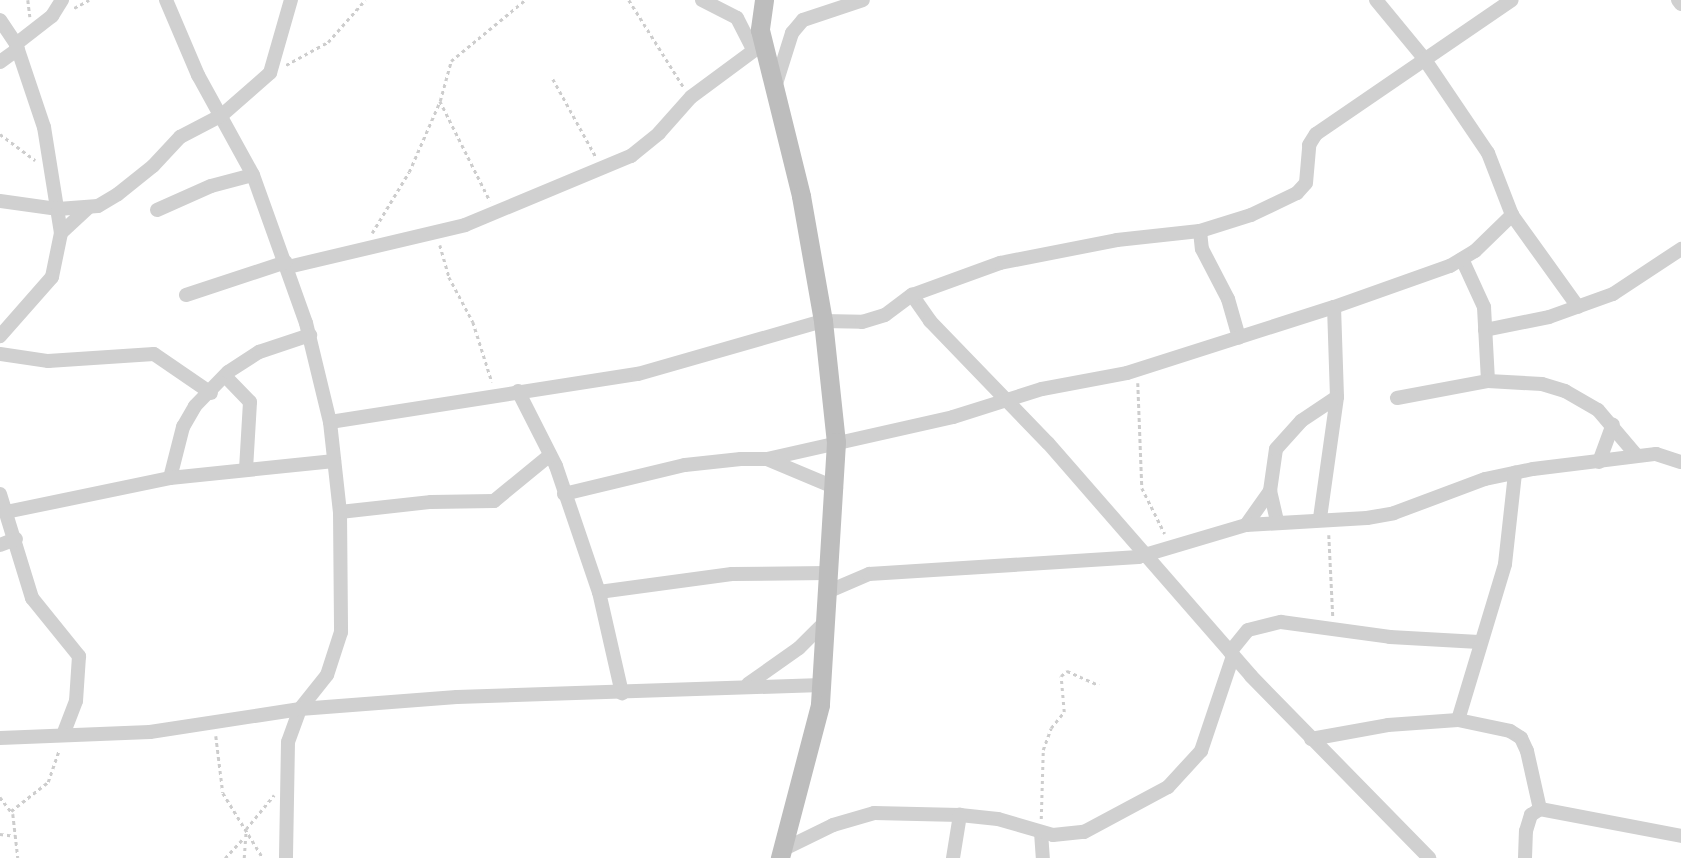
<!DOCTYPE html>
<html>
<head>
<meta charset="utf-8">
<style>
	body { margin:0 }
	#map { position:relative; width:1681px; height:858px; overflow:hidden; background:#fff; font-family:"Fira Sans Condensed",sans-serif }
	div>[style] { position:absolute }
	.path>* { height:2.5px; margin-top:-1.25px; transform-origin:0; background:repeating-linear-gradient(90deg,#cdcdcd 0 3.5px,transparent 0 7px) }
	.street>* { height:14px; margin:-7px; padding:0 7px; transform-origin:7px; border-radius:7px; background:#d0d0d0 }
	.secondary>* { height:19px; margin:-9.5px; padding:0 9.5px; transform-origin:9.5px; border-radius:9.5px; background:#bdbdbd }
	span { translate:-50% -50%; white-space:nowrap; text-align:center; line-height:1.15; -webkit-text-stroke:7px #fff; paint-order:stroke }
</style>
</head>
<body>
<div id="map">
	<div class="path">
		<div style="left:28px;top:0;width:17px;rotate:83deg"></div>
		<div style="left:629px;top:0;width:102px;rotate:57.9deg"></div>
		<div style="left:74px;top:8px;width:17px;rotate:-28deg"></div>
		<div style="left:286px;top:65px;width:48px;rotate:-28.7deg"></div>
		<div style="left:328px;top:42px;width:56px;rotate:-48.6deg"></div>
		<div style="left:553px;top:79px;width:89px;rotate:61.1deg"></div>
		<div style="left:440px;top:101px;width:112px;rotate:63.4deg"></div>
		<div style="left:0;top:134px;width:44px;rotate:36.6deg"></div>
		<div style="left:372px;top:233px;width:71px;rotate:-58.8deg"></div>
		<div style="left:409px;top:172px;width:77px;rotate:-66.4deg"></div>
		<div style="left:440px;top:101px;width:41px;rotate:-74.6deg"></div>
		<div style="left:451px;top:61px;width:96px;rotate:-39.5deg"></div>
		<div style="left:440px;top:245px;width:33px;rotate:74deg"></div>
		<div style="left:449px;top:277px;width:51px;rotate:61.9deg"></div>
		<div style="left:473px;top:322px;width:63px;rotate:72.4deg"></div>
		<div style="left:1138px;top:383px;width:105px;rotate:87.8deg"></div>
		<div style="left:1142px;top:488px;width:51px;rotate:63.4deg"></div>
		<div style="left:1329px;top:535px;width:81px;rotate:87.2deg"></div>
		<div style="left:216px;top:736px;width:57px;rotate:83deg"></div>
		<div style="left:223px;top:793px;width:76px;rotate:58.4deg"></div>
		<div style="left:0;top:797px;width:21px;rotate:53deg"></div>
		<div style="left:13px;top:814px;width:44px;rotate:83.5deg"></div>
		<div style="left:11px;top:811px;width:47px;rotate:-38.1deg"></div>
		<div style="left:48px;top:782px;width:34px;rotate:-71deg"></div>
		<div style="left:1041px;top:819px;width:69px;rotate:-88.3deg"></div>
		<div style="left:1043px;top:750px;width:23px;rotate:-70deg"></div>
		<div style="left:1051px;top:728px;width:21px;rotate:-51deg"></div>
		<div style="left:1064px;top:712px;width:36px;rotate:-95deg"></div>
		<div style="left:1061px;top:676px;width:8px;rotate:-40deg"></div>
		<div style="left:1067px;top:671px;width:35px;rotate:24deg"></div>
		<div style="left:0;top:834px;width:16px;rotate:7deg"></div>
		<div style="left:225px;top:858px;width:25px;rotate:-47deg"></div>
		<div style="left:244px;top:858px;width:29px;rotate:-86deg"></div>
		<div style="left:246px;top:829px;width:44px;rotate:-50.5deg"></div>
	</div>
	<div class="street">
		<div style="left:166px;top:0;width:82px;rotate:66.9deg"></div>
		<div style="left:198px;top:75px;width:114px;rotate:61.2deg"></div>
		<div style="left:253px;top:175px;width:157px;rotate:70.3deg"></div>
		<div style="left:306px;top:323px;width:102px;rotate:76.4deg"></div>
		<div style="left:330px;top:422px;width:91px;rotate:83.7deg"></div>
		<div style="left:340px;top:512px;width:120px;rotate:89.5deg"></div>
		<div style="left:341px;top:632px;width:45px;rotate:108deg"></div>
		<div style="left:327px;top:675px;width:43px;rotate:128.5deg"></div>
		<div style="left:300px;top:709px;width:35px;rotate:110deg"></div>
		<div style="left:288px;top:742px;width:116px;rotate:91deg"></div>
		<div style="left:702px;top:0;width:39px;rotate:27deg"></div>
		<div style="left:737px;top:18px;width:35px;rotate:63deg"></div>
		<div style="left:1376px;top:0;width:74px;rotate:50.5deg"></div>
		<div style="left:1423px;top:57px;width:116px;rotate:55.9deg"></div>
		<div style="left:1488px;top:153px;width:66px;rotate:68.8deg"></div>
		<div style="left:1512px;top:215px;width:113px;rotate:54.3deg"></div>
		<div style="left:1678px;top:0;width:5px;rotate:53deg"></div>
		<div style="left:0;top:20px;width:29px;rotate:56deg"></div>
		<div style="left:16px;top:44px;width:88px;rotate:71.4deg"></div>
		<div style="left:44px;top:127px;width:107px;rotate:80.9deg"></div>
		<div style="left:61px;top:233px;width:45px;rotate:101.6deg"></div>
		<div style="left:52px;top:277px;width:79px;rotate:131.4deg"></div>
		<div style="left:16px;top:44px;width:46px;rotate:-37.9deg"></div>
		<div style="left:52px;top:16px;width:19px;rotate:-58deg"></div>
		<div style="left:0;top:62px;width:22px;rotate:-36deg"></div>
		<div style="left:775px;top:87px;width:57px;rotate:-72.5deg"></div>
		<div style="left:792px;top:33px;width:17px;rotate:-50deg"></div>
		<div style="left:803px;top:20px;width:63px;rotate:-18.4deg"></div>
		<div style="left:0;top:201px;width:59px;rotate:7.9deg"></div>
		<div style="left:58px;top:209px;width:40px;rotate:-4.3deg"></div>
		<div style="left:98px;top:206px;width:23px;rotate:-31deg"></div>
		<div style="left:118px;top:194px;width:45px;rotate:-38.7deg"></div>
		<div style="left:153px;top:166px;width:40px;rotate:-47deg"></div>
		<div style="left:180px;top:137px;width:47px;rotate:-27.6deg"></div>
		<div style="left:222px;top:115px;width:64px;rotate:-41.2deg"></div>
		<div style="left:270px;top:73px;width:76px;rotate:-74deg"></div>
		<div style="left:157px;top:210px;width:59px;rotate:-24deg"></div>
		<div style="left:211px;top:186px;width:43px;rotate:-14.7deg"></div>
		<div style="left:1200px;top:231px;width:18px;rotate:84deg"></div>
		<div style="left:1202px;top:249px;width:56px;rotate:62.5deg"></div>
		<div style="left:1228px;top:299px;width:40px;rotate:74deg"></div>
		<div style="left:61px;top:233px;width:38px;rotate:-43deg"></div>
		<div style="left:1462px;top:259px;width:53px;rotate:65.4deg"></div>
		<div style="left:1484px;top:307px;width:74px;rotate:86.9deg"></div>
		<div style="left:288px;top:267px;width:182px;rotate:-13.3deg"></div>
		<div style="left:465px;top:225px;width:180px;rotate:-22.6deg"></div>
		<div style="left:631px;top:156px;width:36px;rotate:-39deg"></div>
		<div style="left:659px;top:133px;width:48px;rotate:-48.4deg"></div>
		<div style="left:691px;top:97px;width:91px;rotate:-36.5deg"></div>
		<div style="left:186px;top:295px;width:105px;rotate:-18.3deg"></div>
		<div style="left:912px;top:295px;width:32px;rotate:55deg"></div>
		<div style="left:930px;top:321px;width:170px;rotate:46deg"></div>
		<div style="left:1048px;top:443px;width:309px;rotate:48.9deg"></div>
		<div style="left:1251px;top:676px;width:255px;rotate:45.6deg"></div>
		<div style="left:1485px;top:330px;width:65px;rotate:-11.5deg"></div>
		<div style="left:1549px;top:317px;width:68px;rotate:-19.8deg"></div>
		<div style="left:1613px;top:294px;width:82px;rotate:-33.5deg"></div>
		<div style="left:0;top:354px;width:49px;rotate:8.3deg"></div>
		<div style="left:48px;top:361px;width:106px;rotate:-3.8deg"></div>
		<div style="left:154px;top:354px;width:69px;rotate:34.4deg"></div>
		<div style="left:225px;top:376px;width:36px;rotate:46deg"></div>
		<div style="left:250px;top:402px;width:68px;rotate:93.4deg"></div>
		<div style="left:518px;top:391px;width:84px;rotate:63.1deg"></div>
		<div style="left:556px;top:466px;width:133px;rotate:71.2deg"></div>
		<div style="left:599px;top:592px;width:104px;rotate:77.2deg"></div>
		<div style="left:1397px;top:398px;width:93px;rotate:-10.6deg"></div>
		<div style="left:1488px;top:381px;width:54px;rotate:3.2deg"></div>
		<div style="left:1542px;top:384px;width:24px;rotate:17deg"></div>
		<div style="left:1565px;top:391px;width:38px;rotate:30deg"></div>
		<div style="left:1598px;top:410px;width:60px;rotate:49.7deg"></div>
		<div style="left:330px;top:422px;width:312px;rotate:-8.9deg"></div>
		<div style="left:638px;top:374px;width:192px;rotate:-16deg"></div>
		<div style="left:823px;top:321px;width:39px;rotate:1deg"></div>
		<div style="left:862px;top:322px;width:24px;rotate:-17deg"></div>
		<div style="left:885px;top:315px;width:34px;rotate:-37deg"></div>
		<div style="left:912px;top:295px;width:94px;rotate:-20deg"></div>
		<div style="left:1000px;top:263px;width:119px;rotate:-11.1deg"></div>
		<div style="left:1117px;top:240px;width:83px;rotate:-6.2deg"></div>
		<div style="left:1200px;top:231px;width:53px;rotate:-17.4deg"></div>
		<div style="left:1251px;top:215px;width:51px;rotate:-25.6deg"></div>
		<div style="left:1297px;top:193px;width:13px;rotate:-48deg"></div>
		<div style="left:1306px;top:183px;width:38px;rotate:-85deg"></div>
		<div style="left:1309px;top:145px;width:13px;rotate:-58deg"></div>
		<div style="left:1316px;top:134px;width:237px;rotate:-34.4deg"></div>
		<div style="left:767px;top:459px;width:191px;rotate:-12.7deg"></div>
		<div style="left:953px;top:417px;width:93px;rotate:-17.5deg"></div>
		<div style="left:1042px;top:389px;width:86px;rotate:-10.7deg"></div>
		<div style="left:1127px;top:373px;width:217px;rotate:-17.7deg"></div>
		<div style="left:1334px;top:307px;width:123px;rotate:-19.5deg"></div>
		<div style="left:1450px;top:266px;width:29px;rotate:-31deg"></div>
		<div style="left:1475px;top:251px;width:52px;rotate:-44.2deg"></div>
		<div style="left:1599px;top:462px;width:40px;rotate:-69.8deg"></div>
		<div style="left:170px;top:478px;width:53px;rotate:-75.7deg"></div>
		<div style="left:183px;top:427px;width:24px;rotate:-60deg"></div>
		<div style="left:195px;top:406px;width:47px;rotate:-45.9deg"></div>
		<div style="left:228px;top:372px;width:37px;rotate:-33deg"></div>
		<div style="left:259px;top:352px;width:54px;rotate:-18.4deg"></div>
		<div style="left:0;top:494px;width:109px;rotate:72.9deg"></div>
		<div style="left:32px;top:598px;width:75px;rotate:51deg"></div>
		<div style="left:79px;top:656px;width:45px;rotate:93.8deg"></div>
		<div style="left:76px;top:701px;width:34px;rotate:111deg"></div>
		<div style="left:564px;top:494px;width:124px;rotate:-13.5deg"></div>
		<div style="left:685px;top:465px;width:56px;rotate:-6.1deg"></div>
		<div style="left:741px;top:459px;width:26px"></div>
		<div style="left:767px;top:459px;width:75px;rotate:22.8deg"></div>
		<div style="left:6px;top:512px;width:167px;rotate:-11.7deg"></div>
		<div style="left:170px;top:478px;width:165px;rotate:-5.9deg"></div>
		<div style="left:340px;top:512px;width:92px;rotate:-6.3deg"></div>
		<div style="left:431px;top:502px;width:63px;rotate:-0.9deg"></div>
		<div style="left:494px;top:501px;width:72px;rotate:-39.4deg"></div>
		<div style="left:1320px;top:518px;width:122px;rotate:-82deg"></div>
		<div style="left:1337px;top:397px;width:90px;rotate:-91.9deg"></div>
		<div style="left:1277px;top:521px;width:31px;rotate:-103deg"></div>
		<div style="left:1270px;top:491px;width:42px;rotate:-81.9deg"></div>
		<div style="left:1276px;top:449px;width:38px;rotate:-48deg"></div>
		<div style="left:1301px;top:421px;width:43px;rotate:-33.7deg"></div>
		<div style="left:1246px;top:525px;width:42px;rotate:-54.8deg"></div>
		<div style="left:0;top:545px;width:17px;rotate:-21deg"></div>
		<div style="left:599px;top:592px;width:134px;rotate:-7.7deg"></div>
		<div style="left:732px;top:574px;width:97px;rotate:-0.6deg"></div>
		<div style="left:827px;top:592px;width:46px;rotate:-23.2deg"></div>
		<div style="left:869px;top:574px;width:270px;rotate:-3.6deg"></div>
		<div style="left:1138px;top:557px;width:113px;rotate:-16.5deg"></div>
		<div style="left:1246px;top:525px;width:121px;rotate:-3.3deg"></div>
		<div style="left:1367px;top:518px;width:27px;rotate:-10deg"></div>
		<div style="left:1394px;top:513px;width:97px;rotate:-20.5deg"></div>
		<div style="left:1485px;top:479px;width:49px;rotate:-11.8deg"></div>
		<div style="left:1533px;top:469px;width:124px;rotate:-7deg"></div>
		<div style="left:1656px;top:454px;width:26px;rotate:18deg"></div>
		<div style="left:1230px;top:652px;width:28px;rotate:-51deg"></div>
		<div style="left:1248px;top:630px;width:34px;rotate:-14deg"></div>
		<div style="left:1281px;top:622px;width:110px;rotate:7.8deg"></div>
		<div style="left:1390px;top:637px;width:89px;rotate:3.2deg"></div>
		<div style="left:748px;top:684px;width:62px;rotate:-35.2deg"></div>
		<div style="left:799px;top:648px;width:37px;rotate:-45deg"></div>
		<div style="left:1458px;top:720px;width:163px;rotate:-73.2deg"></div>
		<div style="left:1505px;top:564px;width:92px;rotate:-83.7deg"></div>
		<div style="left:0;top:738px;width:150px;rotate:-2.3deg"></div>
		<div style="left:150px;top:732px;width:152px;rotate:-8.7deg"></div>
		<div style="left:300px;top:709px;width:157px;rotate:-4.4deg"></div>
		<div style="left:457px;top:697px;width:365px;rotate:-1.9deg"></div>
		<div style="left:1311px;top:739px;width:78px;rotate:-10.3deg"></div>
		<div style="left:1388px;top:725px;width:70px;rotate:-4.1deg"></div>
		<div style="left:1458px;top:720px;width:53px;rotate:11.9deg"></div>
		<div style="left:1510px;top:731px;width:13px;rotate:32deg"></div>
		<div style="left:1521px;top:738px;width:14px;rotate:65deg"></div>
		<div style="left:1527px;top:751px;width:59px;rotate:77.4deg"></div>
		<div style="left:1041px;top:832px;width:26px;rotate:86deg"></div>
		<div style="left:782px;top:850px;width:57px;rotate:-26.1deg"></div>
		<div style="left:833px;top:825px;width:43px;rotate:-16.3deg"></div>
		<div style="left:874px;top:813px;width:86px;rotate:1.3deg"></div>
		<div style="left:960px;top:815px;width:38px;rotate:6deg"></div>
		<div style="left:998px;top:819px;width:57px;rotate:16.2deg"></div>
		<div style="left:1053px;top:835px;width:31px;rotate:-6deg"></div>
		<div style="left:1084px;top:832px;width:95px;rotate:-28.2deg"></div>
		<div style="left:1168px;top:787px;width:49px;rotate:-47.5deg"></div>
		<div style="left:1201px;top:751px;width:100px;rotate:-71.4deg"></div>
		<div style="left:953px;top:858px;width:44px;rotate:-80.8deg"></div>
		<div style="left:1525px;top:858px;width:27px;rotate:-88deg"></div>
		<div style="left:1526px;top:831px;width:17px;rotate:-73deg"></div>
		<div style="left:1531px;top:815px;width:11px;rotate:-34deg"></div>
		<div style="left:1540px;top:809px;width:144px;rotate:10.8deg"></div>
	</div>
	<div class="secondary">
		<div style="left:764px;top:0;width:30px;rotate:98deg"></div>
		<div style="left:760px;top:30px;width:171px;rotate:76.1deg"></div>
		<div style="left:801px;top:196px;width:127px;rotate:80deg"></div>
		<div style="left:823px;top:321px;width:122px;rotate:83.9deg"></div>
		<div style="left:836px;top:442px;width:263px;rotate:93.5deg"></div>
		<div style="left:820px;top:705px;width:158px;rotate:104.7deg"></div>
	</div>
</div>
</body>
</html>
